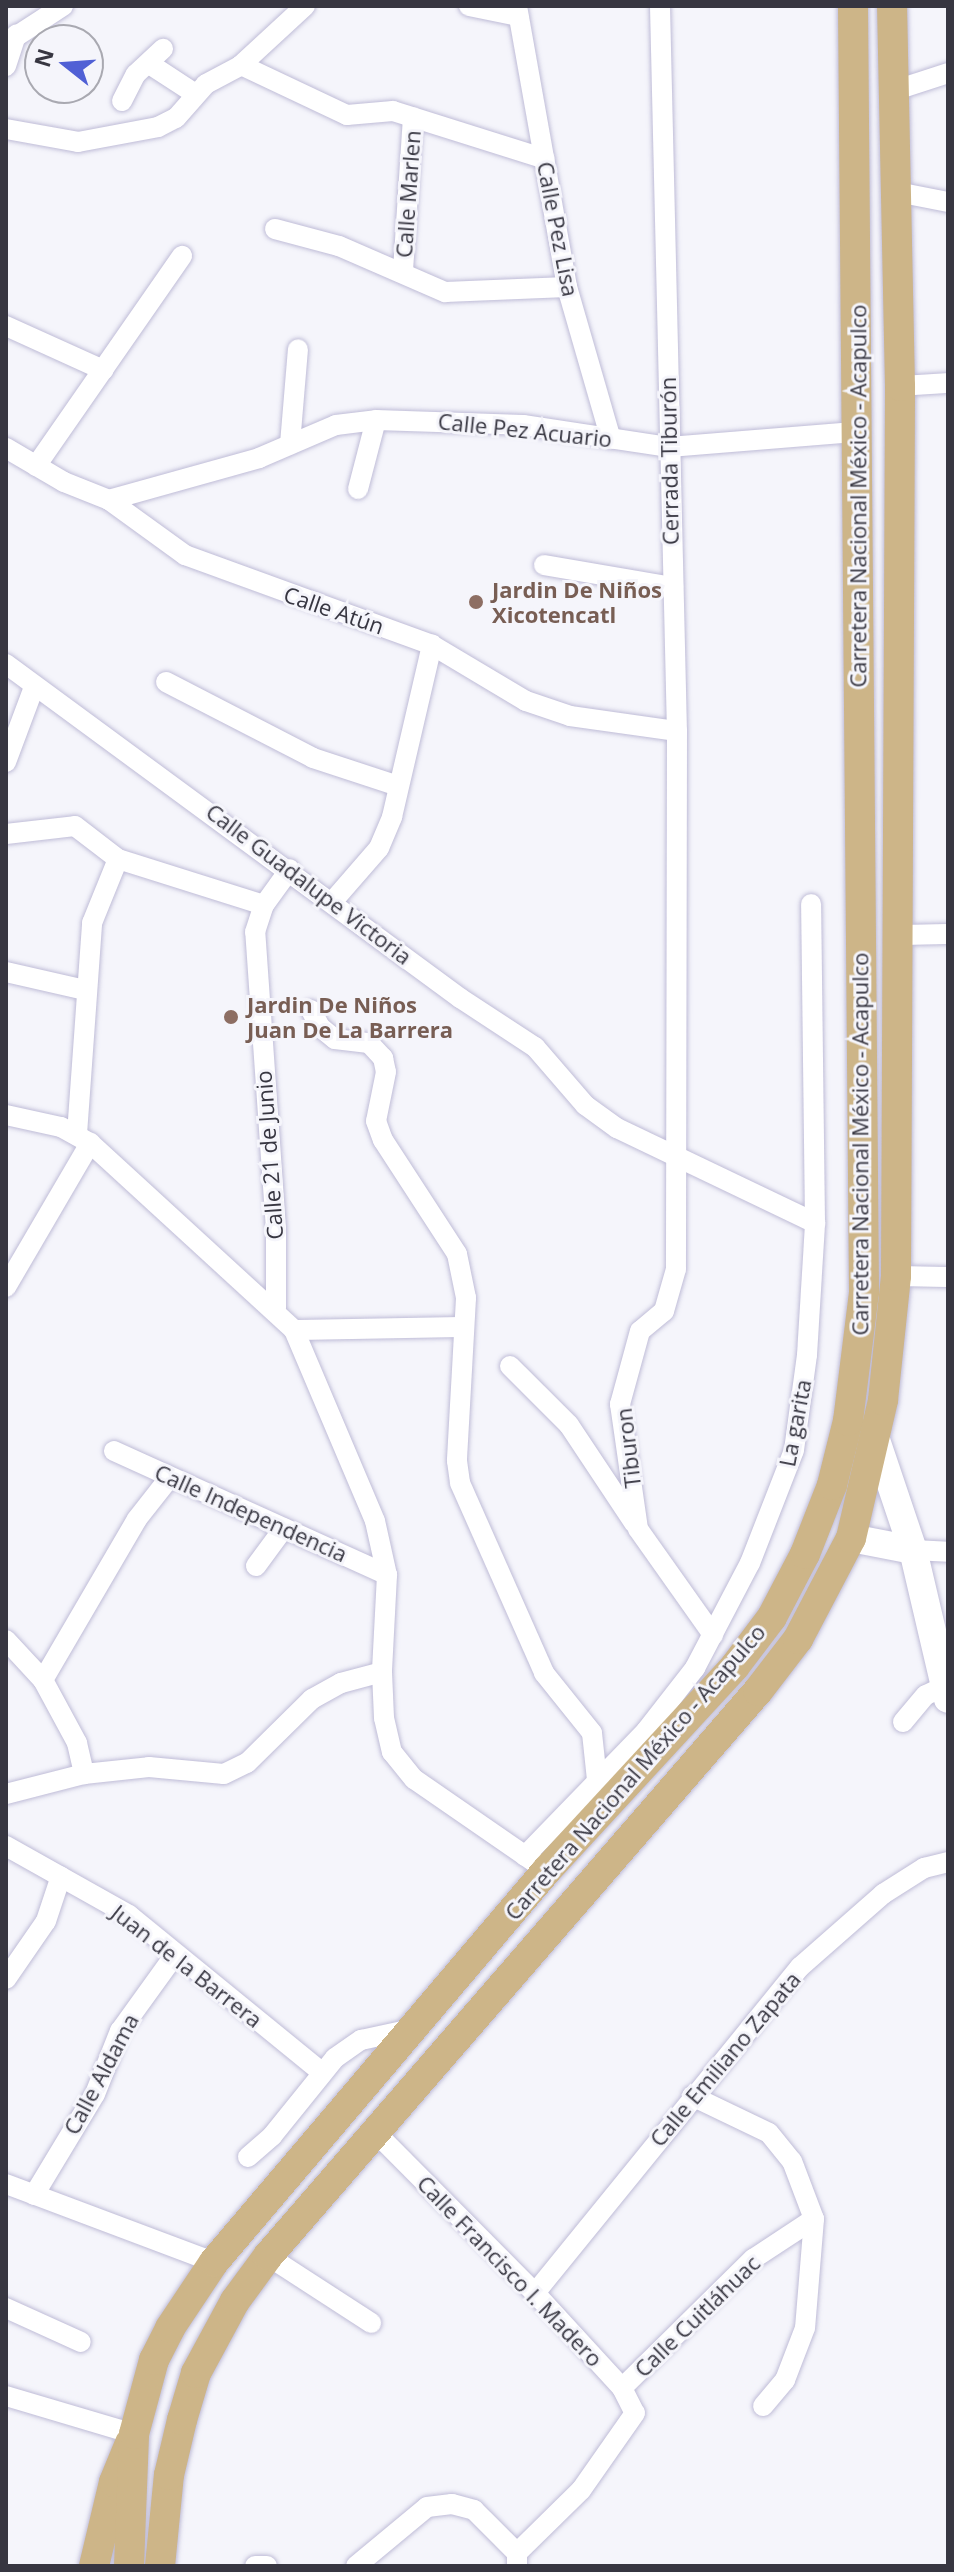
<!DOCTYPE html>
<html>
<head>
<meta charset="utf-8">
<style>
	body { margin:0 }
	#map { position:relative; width:954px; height:2572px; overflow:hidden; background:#f5f5fb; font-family:"Open Sans",sans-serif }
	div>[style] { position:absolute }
	.roads { filter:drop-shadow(0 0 2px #bfbcd7) drop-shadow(0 0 2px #bfbcd7) }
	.street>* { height:20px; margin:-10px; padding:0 10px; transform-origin:10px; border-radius:10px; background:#fff }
	.secondary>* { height:28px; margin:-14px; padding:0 14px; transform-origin:14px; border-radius:14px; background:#fff }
	.primary>* { height:30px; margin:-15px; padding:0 15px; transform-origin:15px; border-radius:15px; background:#cdb588 }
	.dots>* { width:22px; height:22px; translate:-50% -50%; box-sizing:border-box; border:4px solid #f5f5fb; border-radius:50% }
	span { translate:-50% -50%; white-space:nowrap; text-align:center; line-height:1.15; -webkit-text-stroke:6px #f5f5fb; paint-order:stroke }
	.street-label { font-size:22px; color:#373641 }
	.education-label { font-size:22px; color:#785e54; font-weight:700 }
	.left { translate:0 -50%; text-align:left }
	.frame { position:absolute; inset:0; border:8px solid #373641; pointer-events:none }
	.north { position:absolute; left:24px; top:24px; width:80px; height:80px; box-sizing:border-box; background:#f5f5fb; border:2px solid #a9a9b1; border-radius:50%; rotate:287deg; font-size:22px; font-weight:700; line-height:32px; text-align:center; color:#373641 }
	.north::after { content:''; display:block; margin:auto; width:28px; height:36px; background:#5060d5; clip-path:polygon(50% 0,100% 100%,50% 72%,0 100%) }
</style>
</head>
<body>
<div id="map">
	<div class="roads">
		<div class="street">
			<div style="left:469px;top:6px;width:50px;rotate:11.5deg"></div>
			<div style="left:517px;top:6px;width:285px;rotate:79.9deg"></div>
			<div style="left:567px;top:287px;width:158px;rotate:73.9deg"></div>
			<div style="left:660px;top:6px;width:725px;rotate:88.66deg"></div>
			<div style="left:677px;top:731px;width:538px;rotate:90.11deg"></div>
			<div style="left:676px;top:1269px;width:44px;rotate:105.9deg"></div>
			<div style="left:664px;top:1311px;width:31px;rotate:140deg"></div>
			<div style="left:640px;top:1331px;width:76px;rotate:105.3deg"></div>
			<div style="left:620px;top:1404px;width:126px;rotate:81.8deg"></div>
			<div style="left:638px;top:1529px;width:130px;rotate:54.7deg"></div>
			<div style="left:6px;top:43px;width:68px;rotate:-33deg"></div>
			<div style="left:151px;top:65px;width:51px;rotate:33.1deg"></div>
			<div style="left:241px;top:65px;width:117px;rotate:25.3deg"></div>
			<div style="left:347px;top:115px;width:46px;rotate:-5deg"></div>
			<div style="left:393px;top:111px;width:159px;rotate:17.5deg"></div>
			<div style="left:6px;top:66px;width:33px;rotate:-72deg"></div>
			<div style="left:896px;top:90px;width:55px;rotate:-18.1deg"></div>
			<div style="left:122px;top:101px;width:30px;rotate:-63deg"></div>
			<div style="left:136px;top:74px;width:37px;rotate:-43deg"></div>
			<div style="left:6px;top:129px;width:73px;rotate:10.2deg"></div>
			<div style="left:78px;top:142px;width:81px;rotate:-10.6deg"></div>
			<div style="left:158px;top:127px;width:20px;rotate:-27deg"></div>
			<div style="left:176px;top:118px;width:45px;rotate:-48.6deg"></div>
			<div style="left:206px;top:84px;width:40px;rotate:-28deg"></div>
			<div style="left:241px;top:65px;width:87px;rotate:-42.7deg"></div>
			<div style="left:897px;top:192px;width:52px;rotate:11.1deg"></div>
			<div style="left:275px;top:229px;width:66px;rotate:14.9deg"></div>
			<div style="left:339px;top:246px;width:116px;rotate:23.5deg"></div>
			<div style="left:445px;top:292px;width:122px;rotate:-2.3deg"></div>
			<div style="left:403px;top:271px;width:154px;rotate:-86.3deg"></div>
			<div style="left:6px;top:326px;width:107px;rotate:24.4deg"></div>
			<div style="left:900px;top:386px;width:48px;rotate:-3.6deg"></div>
			<div style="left:290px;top:444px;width:95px;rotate:-85.2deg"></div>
			<div style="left:6px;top:448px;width:67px;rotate:30.4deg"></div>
			<div style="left:64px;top:482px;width:48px;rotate:21.8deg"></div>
			<div style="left:109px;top:500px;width:94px;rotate:35.9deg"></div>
			<div style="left:185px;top:555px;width:263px;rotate:20deg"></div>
			<div style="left:432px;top:645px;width:109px;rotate:30.8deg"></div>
			<div style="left:526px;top:701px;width:46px;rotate:18.8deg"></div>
			<div style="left:570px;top:716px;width:108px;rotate:8deg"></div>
			<div style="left:36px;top:466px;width:256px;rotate:-55.2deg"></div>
			<div style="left:358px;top:489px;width:71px;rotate:-75.4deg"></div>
			<div style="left:109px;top:500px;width:156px;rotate:-15.6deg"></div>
			<div style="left:259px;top:458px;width:84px;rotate:-23.2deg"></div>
			<div style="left:336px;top:425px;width:40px;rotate:-7.1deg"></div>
			<div style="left:376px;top:420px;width:147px;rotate:1.9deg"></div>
			<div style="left:523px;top:425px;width:148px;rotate:8.6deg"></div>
			<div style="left:669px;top:447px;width:189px;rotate:-4.6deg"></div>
			<div style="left:544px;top:565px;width:131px;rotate:9.7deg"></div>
			<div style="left:6px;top:664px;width:564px;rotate:36.34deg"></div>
			<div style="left:460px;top:998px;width:90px;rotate:33.2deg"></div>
			<div style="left:535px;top:1047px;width:77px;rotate:49.2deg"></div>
			<div style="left:585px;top:1105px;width:39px;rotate:36deg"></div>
			<div style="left:617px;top:1128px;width:220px;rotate:25.6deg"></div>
			<div style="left:166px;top:682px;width:165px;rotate:27.3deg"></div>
			<div style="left:313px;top:758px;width:89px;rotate:18.2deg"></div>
			<div style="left:6px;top:762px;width:80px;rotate:-69.5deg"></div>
			<div style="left:6px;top:834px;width:69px;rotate:-6.6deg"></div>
			<div style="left:75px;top:826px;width:54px;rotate:37.5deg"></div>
			<div style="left:118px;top:859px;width:153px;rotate:17.5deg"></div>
			<div style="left:333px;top:901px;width:70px;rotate:-49deg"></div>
			<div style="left:379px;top:848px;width:34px;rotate:-67deg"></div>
			<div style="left:392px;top:817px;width:177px;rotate:-76.9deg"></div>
			<div style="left:901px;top:935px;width:47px;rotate:-1.2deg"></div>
			<div style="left:6px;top:972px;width:81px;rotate:12.8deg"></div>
			<div style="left:311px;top:1010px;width:19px;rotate:62deg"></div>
			<div style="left:320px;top:1027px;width:19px;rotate:39deg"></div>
			<div style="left:335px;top:1039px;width:34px;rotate:7deg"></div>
			<div style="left:369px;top:1043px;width:21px;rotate:47deg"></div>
			<div style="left:383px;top:1058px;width:14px;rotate:78deg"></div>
			<div style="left:386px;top:1072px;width:50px;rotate:101.5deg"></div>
			<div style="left:376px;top:1121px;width:20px;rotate:70deg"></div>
			<div style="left:383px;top:1140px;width:136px;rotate:57deg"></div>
			<div style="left:457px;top:1254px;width:45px;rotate:78.4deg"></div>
			<div style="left:466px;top:1298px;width:163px;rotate:93.2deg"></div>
			<div style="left:457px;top:1461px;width:22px;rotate:82deg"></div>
			<div style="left:460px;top:1483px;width:208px;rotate:66.1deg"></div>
			<div style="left:544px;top:1673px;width:77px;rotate:51.3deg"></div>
			<div style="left:592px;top:1733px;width:47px;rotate:83.9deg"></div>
			<div style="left:6px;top:1115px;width:56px;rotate:12.3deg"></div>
			<div style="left:61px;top:1127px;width:33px;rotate:29deg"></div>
			<div style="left:90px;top:1143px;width:277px;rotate:42.5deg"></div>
			<div style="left:294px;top:1330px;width:207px;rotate:67deg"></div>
			<div style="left:375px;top:1521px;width:55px;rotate:77.5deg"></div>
			<div style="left:387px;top:1575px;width:97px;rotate:93deg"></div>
			<div style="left:382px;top:1672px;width:46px;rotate:87.5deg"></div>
			<div style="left:384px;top:1718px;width:35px;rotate:77deg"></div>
			<div style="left:392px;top:1752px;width:35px;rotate:51deg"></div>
			<div style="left:414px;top:1779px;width:150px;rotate:34.6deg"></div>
			<div style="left:77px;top:1134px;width:212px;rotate:-85.9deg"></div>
			<div style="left:92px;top:923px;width:69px;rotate:-67.9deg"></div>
			<div style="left:896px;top:1276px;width:52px;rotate:1.1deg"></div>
			<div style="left:6px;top:1287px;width:167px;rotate:-59.7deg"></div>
			<div style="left:276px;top:1308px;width:79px;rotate:-90deg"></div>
			<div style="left:276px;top:1229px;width:298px;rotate:-94deg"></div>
			<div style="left:255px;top:932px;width:28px;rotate:-72deg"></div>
			<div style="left:264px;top:905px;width:44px;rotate:-54.2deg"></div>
			<div style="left:294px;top:1330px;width:170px;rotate:-1deg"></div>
			<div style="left:510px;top:1366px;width:83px;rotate:45deg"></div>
			<div style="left:569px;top:1425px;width:118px;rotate:56.4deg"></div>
			<div style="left:114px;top:1451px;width:300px;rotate:24.4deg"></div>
			<div style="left:913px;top:1550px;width:35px;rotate:3deg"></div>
			<div style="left:256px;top:1566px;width:47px;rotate:-53.6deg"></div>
			<div style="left:6px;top:1640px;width:54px;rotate:47.2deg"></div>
			<div style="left:43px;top:1680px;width:72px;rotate:61.6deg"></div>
			<div style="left:77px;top:1743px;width:32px;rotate:77deg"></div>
			<div style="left:43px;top:1680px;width:186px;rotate:-59.7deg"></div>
			<div style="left:137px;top:1519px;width:53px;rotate:-51.8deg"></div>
			<div style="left:903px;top:1722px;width:35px;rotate:-50deg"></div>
			<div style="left:926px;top:1695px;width:21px;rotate:-25deg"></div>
			<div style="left:6px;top:1794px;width:81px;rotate:-14.4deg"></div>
			<div style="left:84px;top:1774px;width:65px;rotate:-6.1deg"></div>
			<div style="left:149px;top:1767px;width:75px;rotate:5.3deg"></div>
			<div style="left:224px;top:1774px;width:25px;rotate:-26deg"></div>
			<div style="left:247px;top:1763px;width:91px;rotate:-44.6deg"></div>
			<div style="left:312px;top:1699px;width:33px;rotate:-29deg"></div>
			<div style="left:341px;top:1683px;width:42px;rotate:-15deg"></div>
			<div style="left:6px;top:1846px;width:141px;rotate:29.3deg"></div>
			<div style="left:129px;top:1915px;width:247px;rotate:39.2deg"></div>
			<div style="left:525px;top:1856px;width:174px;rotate:-45.9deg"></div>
			<div style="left:646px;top:1731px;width:80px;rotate:-52.1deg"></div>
			<div style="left:695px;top:1668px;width:119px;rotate:-62.4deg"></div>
			<div style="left:750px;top:1563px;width:121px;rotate:-68.7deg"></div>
			<div style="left:794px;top:1450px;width:96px;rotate:-82.2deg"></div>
			<div style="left:807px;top:1355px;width:132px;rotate:-86.5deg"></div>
			<div style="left:815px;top:1223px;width:319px;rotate:-90.7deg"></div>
			<div style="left:6px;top:1979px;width:70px;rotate:-55.4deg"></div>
			<div style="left:46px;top:1921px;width:47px;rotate:-71.6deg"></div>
			<div style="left:692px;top:2096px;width:85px;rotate:25.7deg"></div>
			<div style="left:769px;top:2133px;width:36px;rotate:51deg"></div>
			<div style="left:792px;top:2161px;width:62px;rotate:69.2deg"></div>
			<div style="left:814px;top:2219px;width:109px;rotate:94.7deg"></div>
			<div style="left:805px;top:2328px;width:56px;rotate:111deg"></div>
			<div style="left:785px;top:2380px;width:34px;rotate:130deg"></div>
			<div style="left:377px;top:2134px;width:224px;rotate:45.2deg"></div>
			<div style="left:535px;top:2293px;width:129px;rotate:47.5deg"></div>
			<div style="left:622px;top:2388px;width:28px;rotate:63deg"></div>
			<div style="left:635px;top:2413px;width:94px;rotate:125deg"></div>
			<div style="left:581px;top:2490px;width:90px;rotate:135.5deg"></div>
			<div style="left:517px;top:2553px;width:13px;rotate:90deg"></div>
			<div style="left:248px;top:2157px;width:32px;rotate:-41deg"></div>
			<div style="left:272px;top:2136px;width:100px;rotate:-51.1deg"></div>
			<div style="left:335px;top:2058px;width:32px;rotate:-35deg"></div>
			<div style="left:361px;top:2040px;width:52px;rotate:-12.2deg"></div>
			<div style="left:6px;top:2184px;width:222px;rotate:20.6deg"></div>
			<div style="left:34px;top:2195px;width:118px;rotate:-58.9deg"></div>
			<div style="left:95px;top:2094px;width:68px;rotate:-68.4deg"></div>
			<div style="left:120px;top:2031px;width:92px;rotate:-54.2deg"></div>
			<div style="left:268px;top:2256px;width:123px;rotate:33deg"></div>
			<div style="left:535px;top:2293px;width:420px;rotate:-50.9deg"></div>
			<div style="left:800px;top:1967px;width:111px;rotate:-41.3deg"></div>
			<div style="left:883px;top:1894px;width:49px;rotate:-32.4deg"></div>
			<div style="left:924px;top:1868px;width:25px;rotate:-14deg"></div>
			<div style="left:6px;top:2308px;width:82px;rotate:24.4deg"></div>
			<div style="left:622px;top:2388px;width:184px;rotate:-44.6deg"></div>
			<div style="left:753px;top:2259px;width:73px;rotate:-33.3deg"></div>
			<div style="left:6px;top:2396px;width:134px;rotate:16.5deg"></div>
			<div style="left:255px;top:2566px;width:12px"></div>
			<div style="left:356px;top:2566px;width:92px;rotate:-39.7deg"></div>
			<div style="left:427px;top:2507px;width:25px;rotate:-7deg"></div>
			<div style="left:452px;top:2504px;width:23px;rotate:15deg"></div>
			<div style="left:474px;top:2510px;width:61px;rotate:45deg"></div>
		</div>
		<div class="secondary">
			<div style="left:876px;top:1440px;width:116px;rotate:71.4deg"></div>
			<div style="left:913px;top:1550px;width:153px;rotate:76.8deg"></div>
			<div style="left:851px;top:1538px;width:63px;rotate:11deg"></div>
		</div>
		<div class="primary">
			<div style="left:94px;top:2566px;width:86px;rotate:-76.6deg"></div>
			<div style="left:114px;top:2482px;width:42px;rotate:-67.7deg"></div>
			<div style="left:129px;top:2566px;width:132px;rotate:-87.8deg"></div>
			<div style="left:134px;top:2434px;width:77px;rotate:-74.9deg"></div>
			<div style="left:154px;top:2360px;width:36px;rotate:-63deg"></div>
			<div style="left:170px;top:2328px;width:79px;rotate:-56.3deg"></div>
			<div style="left:214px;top:2262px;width:514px;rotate:-49.65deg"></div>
			<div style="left:547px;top:1870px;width:277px;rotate:-47.3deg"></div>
			<div style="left:735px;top:1666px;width:61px;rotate:-52.9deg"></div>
			<div style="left:772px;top:1617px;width:71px;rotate:-62.4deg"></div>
			<div style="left:805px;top:1554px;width:74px;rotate:-68.6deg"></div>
			<div style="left:832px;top:1485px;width:66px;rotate:-76deg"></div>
			<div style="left:848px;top:1421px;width:130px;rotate:-82.9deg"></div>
			<div style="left:864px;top:1292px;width:1286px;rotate:-90.49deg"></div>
			<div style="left:160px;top:2566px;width:91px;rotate:-84.4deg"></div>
			<div style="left:169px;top:2475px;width:57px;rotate:-76.7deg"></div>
			<div style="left:182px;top:2420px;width:49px;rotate:-73.4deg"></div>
			<div style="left:196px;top:2373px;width:82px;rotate:-61.6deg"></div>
			<div style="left:235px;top:2301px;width:56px;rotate:-53.7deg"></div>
			<div style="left:268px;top:2256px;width:748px;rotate:-49.07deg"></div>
			<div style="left:758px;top:1691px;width:66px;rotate:-52.4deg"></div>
			<div style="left:798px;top:1639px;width:114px;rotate:-62.3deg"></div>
			<div style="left:851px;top:1538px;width:142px;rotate:-76.9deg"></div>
			<div style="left:883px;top:1400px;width:125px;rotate:-84deg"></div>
			<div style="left:896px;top:1276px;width:890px;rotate:-89.74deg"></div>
			<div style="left:900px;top:386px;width:380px;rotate:-91.2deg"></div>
		</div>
	</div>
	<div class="dots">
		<div style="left:476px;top:602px;background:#8d6e63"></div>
		<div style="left:231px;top:1017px;background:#8d6e63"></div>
	</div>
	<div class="street-label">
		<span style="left:408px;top:194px;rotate:-86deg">Calle Marlen</span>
		<span style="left:558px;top:229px;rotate:79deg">Calle Pez Lisa</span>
		<span style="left:525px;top:430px;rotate:6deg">Calle Pez Acuario</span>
		<span style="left:669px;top:461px;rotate:-91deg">Cerrada Tiburón</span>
		<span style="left:858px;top:496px;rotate:-90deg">Carretera Nacional México - Acapulco</span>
		<span style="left:334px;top:610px;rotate:19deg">Calle Atún</span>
		<span style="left:309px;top:884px;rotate:37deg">Calle Guadalupe Victoria</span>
		<span style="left:860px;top:1144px;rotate:-90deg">Carretera Nacional México - Acapulco</span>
		<span style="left:269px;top:1155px;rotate:-94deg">Calle 21 de Junio</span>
		<span style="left:795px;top:1423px;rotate:-79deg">La garita</span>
		<span style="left:628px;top:1448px;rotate:-97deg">Tiburon</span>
		<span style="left:251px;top:1513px;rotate:24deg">Calle Independencia</span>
		<span style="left:635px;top:1772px;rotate:-49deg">Carretera Nacional México - Acapulco</span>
		<span style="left:187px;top:1966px;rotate:38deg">Juan de la Barrera</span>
		<span style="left:725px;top:2059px;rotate:-50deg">Calle Emiliano Zapata</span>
		<span style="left:101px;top:2074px;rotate:-62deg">Calle Aldama</span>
		<span style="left:510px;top:2271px;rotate:46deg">Calle Francisco I. Madero</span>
		<span style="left:697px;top:2316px;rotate:-44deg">Calle Cuitláhuac</span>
	</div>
	<div class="education-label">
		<span class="left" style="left:492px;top:602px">Jardin De Niños<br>Xicotencatl</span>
		<span class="left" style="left:247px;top:1017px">Jardin De Niños<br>Juan De La Barrera</span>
	</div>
	<div class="frame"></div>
	<div class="north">N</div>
</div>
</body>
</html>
